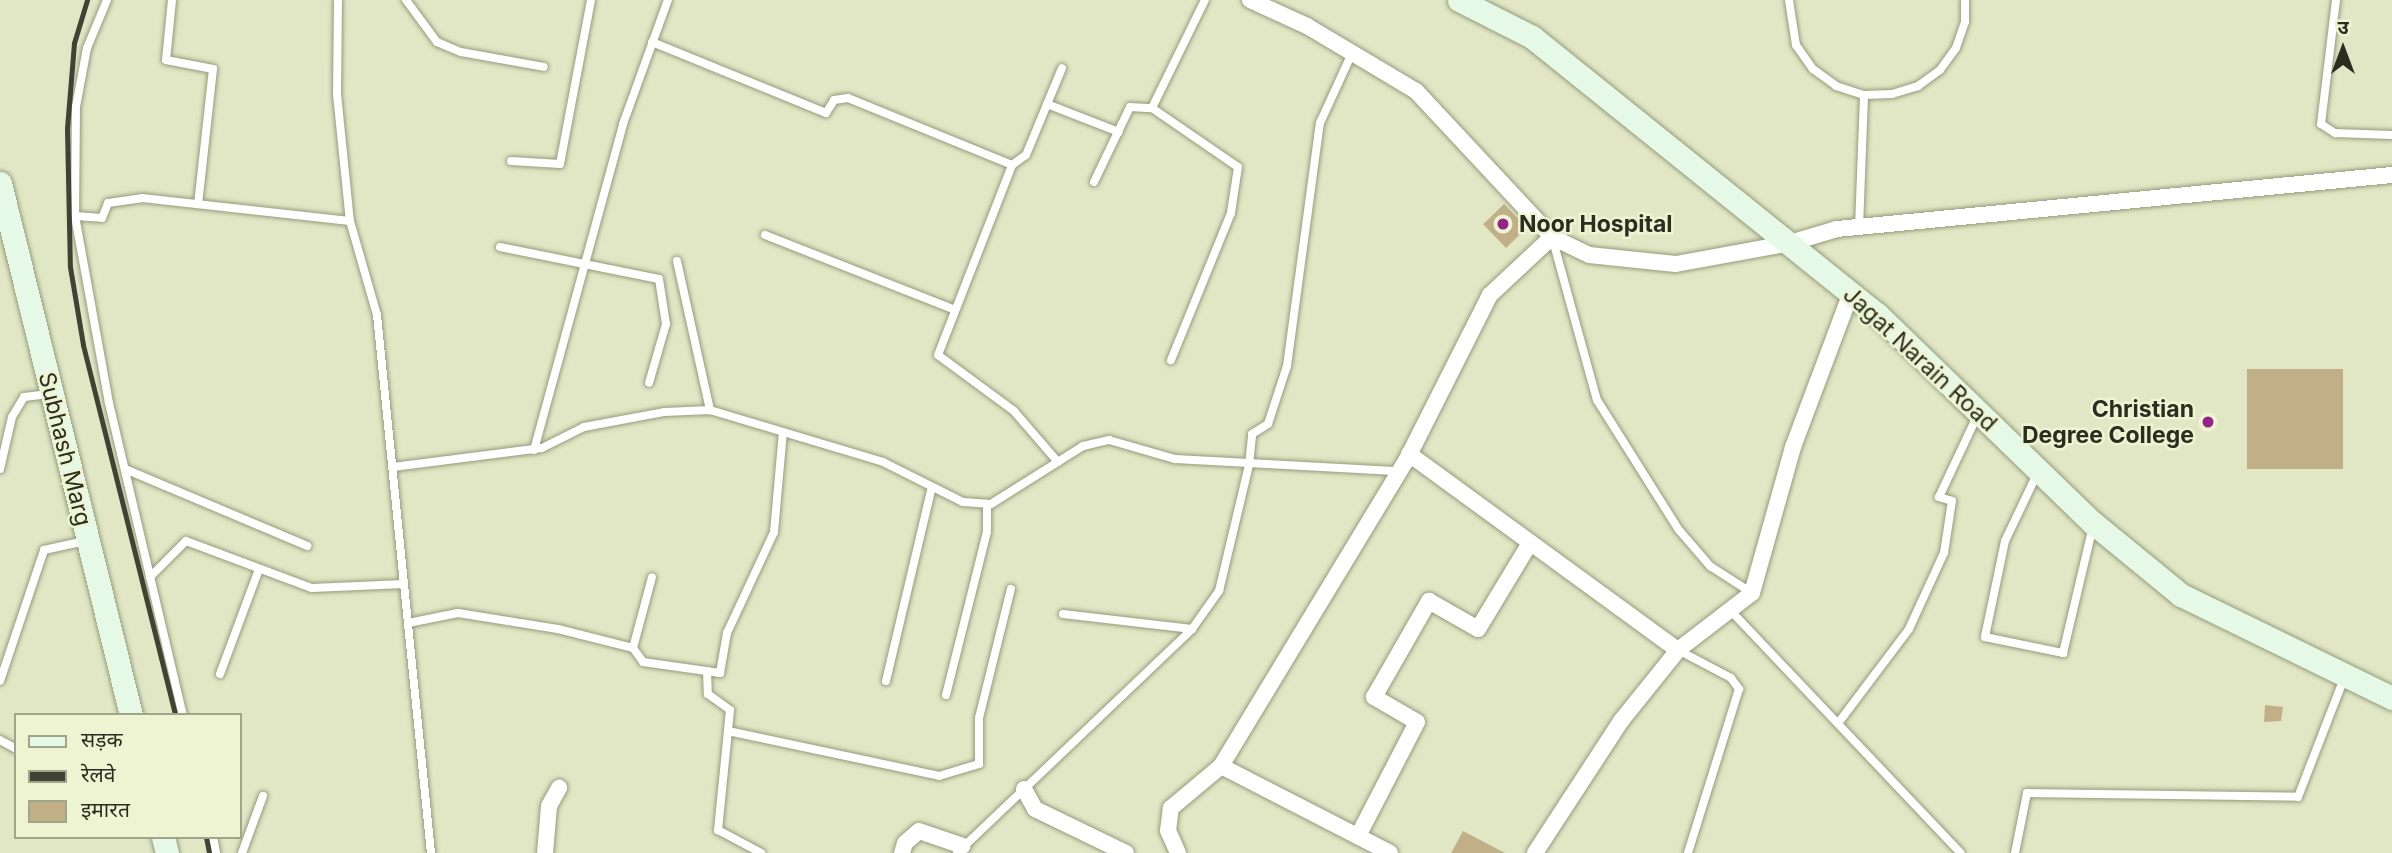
<!DOCTYPE html>
<html>
<head>
<meta charset="utf-8">
<style>
	body { margin:0 }
	#map { position:relative; width:2392px; height:853px; overflow:hidden; background:#e1e7c5; font-family:Inter,"Noto Sans Devanagari",sans-serif }
	div>[style] { position:absolute }
	.building>* { inset:0; background:#c1b087; transform-origin:0 0 }
	.roads { filter:drop-shadow(0 0 2px #969c7c) drop-shadow(0 0 2px #969c7c) }
	.lane>* { height:8px; margin:-4px; padding:0 4px; transform-origin:4px; border-radius:4px; background:#fff }
	.street>* { height:16px; margin:-8px; padding:0 8px; transform-origin:8px; border-radius:8px; background:#fff }
	.secondary>* { height:23px; margin:-11.5px; padding:0 11.5px; transform-origin:11.5px; border-radius:11.5px; background:#e6f9e6 }
	.rail>* { height:5px; margin:-2.5px; padding:0 2.5px; transform-origin:2.5px; border-radius:2.5px; background:#404333 }
	.dots>* { width:19px; height:19px; translate:-50% -50%; box-sizing:border-box; border:4px solid #eef4d2; border-radius:50% }
	span { translate:-50% -50%; white-space:nowrap; text-align:center; line-height:1.15; -webkit-text-stroke:5px #eef4d2; paint-order:stroke }
	.poi-label { font-size:23px; color:#2b2d20; font-weight:700 }
	.left { translate:0 -50%; text-align:left }
	.right { translate:-100% -50%; text-align:right }
	.street-label { font-size:23px; color:#2b2d20 }
	.legend { position:absolute; left:14px; top:713px; width:228px; height:126px; box-sizing:border-box; background:#eef4d2; border:2px solid #a0a48b; margin:0; padding:9px 12px; list-style:none; font-size:21px; color:#2b2d20 }
	.legend li { display:flex; align-items:center; gap:14px; height:35px }
	.legend b { width:35px; border:2px solid #a0a48b }
	.north { position:absolute; left:2308px; top:14px; width:70px; height:70px; -webkit-text-stroke:5px #eef4d2; paint-order:stroke; rotate:0deg; font-size:19px; font-weight:700; line-height:28px; text-align:center; color:#2b2d20 }
	.north::after { content:''; display:block; margin:auto; width:24px; height:32px; background:#2b2d20; clip-path:polygon(50% 0,100% 100%,50% 72%,0 100%) }
</style>
</head>
<body>
<div id="map">
	<div class="building">
		<div style="left:1504px;top:204px;width:33px;height:29px;rotate:46deg"></div>
		<div style="left:2247px;top:369px;width:96px;height:100px"></div>
		<div style="clip-path:polygon(2265px 705px,2283px 707px,2281px 721px,2264px 722px)"></div>
		<div style="clip-path:polygon(1463px 831px,1505px 853px,1451px 853px)"></div>
	</div>
	<div class="roads">
		<div class="lane">
			<div style="left:107px;top:0;width:52px;rotate:112.6deg"></div>
			<div style="left:87px;top:48px;width:60px;rotate:100.6deg"></div>
			<div style="left:76px;top:107px;width:109px;rotate:90.5deg"></div>
			<div style="left:75px;top:216px;width:190px;rotate:79.7deg"></div>
			<div style="left:109px;top:403px;width:321px;rotate:76.7deg"></div>
			<div style="left:172px;top:0;width:60px;rotate:95.7deg"></div>
			<div style="left:166px;top:60px;width:48px;rotate:10.8deg"></div>
			<div style="left:213px;top:69px;width:136px;rotate:96.3deg"></div>
			<div style="left:338px;top:0;width:94px;rotate:90.6deg"></div>
			<div style="left:337px;top:94px;width:128px;rotate:84.2deg"></div>
			<div style="left:350px;top:221px;width:98px;rotate:74deg"></div>
			<div style="left:377px;top:315px;width:541px;rotate:84.27deg"></div>
			<div style="left:406px;top:0;width:52px;rotate:53.6deg"></div>
			<div style="left:437px;top:42px;width:26px;rotate:23deg"></div>
			<div style="left:461px;top:52px;width:84px;rotate:10.2deg"></div>
			<div style="left:1789px;top:0;width:46px;rotate:81.2deg"></div>
			<div style="left:1796px;top:45px;width:29px;rotate:55deg"></div>
			<div style="left:1813px;top:69px;width:29px;rotate:36deg"></div>
			<div style="left:1836px;top:86px;width:29px;rotate:18deg"></div>
			<div style="left:1864px;top:95px;width:28px;rotate:-2deg"></div>
			<div style="left:1892px;top:94px;width:27px;rotate:-17deg"></div>
			<div style="left:1918px;top:86px;width:27px;rotate:-36deg"></div>
			<div style="left:1940px;top:70px;width:27px;rotate:-54deg"></div>
			<div style="left:1956px;top:48px;width:28px;rotate:-71deg"></div>
			<div style="left:1965px;top:22px;width:22px;rotate:-90deg"></div>
			<div style="left:2336px;top:0;width:125px;rotate:96.9deg"></div>
			<div style="left:2321px;top:124px;width:17px;rotate:33deg"></div>
			<div style="left:2335px;top:133px;width:57px;rotate:2deg"></div>
			<div style="left:652px;top:42px;width:188px;rotate:22.2deg"></div>
			<div style="left:826px;top:113px;width:15px;rotate:-58deg"></div>
			<div style="left:834px;top:100px;width:14px;rotate:-8deg"></div>
			<div style="left:848px;top:98px;width:177px;rotate:22.2deg"></div>
			<div style="left:1047px;top:104px;width:77px;rotate:21.3deg"></div>
			<div style="left:1152px;top:108px;width:104px;rotate:34.5deg"></div>
			<div style="left:1238px;top:167px;width:47px;rotate:98.7deg"></div>
			<div style="left:1231px;top:213px;width:159px;rotate:112.2deg"></div>
			<div style="left:511px;top:161px;width:49px;rotate:3.5deg"></div>
			<div style="left:560px;top:164px;width:167px;rotate:-79.3deg"></div>
			<div style="left:1094px;top:182px;width:83px;rotate:-64.4deg"></div>
			<div style="left:1130px;top:107px;width:22px;rotate:3deg"></div>
			<div style="left:1152px;top:108px;width:120px;rotate:-63.9deg"></div>
			<div style="left:75px;top:216px;width:27px;rotate:4deg"></div>
			<div style="left:102px;top:218px;width:16px;rotate:-68deg"></div>
			<div style="left:108px;top:203px;width:34px;rotate:-8deg"></div>
			<div style="left:142px;top:198px;width:209px;rotate:6.3deg"></div>
			<div style="left:1859px;top:227px;width:132px;rotate:-87.8deg"></div>
			<div style="left:765px;top:235px;width:204px;rotate:21.5deg"></div>
			<div style="left:1552px;top:237px;width:169px;rotate:74.6deg"></div>
			<div style="left:1597px;top:400px;width:154px;rotate:57.8deg"></div>
			<div style="left:1679px;top:530px;width:48px;rotate:49.3deg"></div>
			<div style="left:1710px;top:566px;width:50px;rotate:32.7deg"></div>
			<div style="left:500px;top:247px;width:162px;rotate:11.4deg"></div>
			<div style="left:659px;top:279px;width:46px;rotate:81.2deg"></div>
			<div style="left:666px;top:324px;width:61px;rotate:106.1deg"></div>
			<div style="left:677px;top:261px;width:153px;rotate:77.5deg"></div>
			<div style="left:534px;top:450px;width:338px;rotate:-74.7deg"></div>
			<div style="left:623px;top:124px;width:132px;rotate:-70.1deg"></div>
			<div style="left:1058px;top:462px;width:67px;rotate:-130.8deg"></div>
			<div style="left:1014px;top:411px;width:94px;rotate:-143.6deg"></div>
			<div style="left:938px;top:355px;width:204px;rotate:-68.7deg"></div>
			<div style="left:1012px;top:165px;width:17px;rotate:-36deg"></div>
			<div style="left:1026px;top:155px;width:94px;rotate:-67.5deg"></div>
			<div style="left:393px;top:467px;width:150px;rotate:-7.3deg"></div>
			<div style="left:542px;top:448px;width:47px;rotate:-26.6deg"></div>
			<div style="left:584px;top:427px;width:81px;rotate:-10.6deg"></div>
			<div style="left:664px;top:412px;width:46px;rotate:-2.5deg"></div>
			<div style="left:710px;top:410px;width:181px;rotate:16.7deg"></div>
			<div style="left:883px;top:462px;width:89px;rotate:26.6deg"></div>
			<div style="left:963px;top:502px;width:28px;rotate:4deg"></div>
			<div style="left:991px;top:504px;width:109px;rotate:-32.2deg"></div>
			<div style="left:1083px;top:446px;width:27px;rotate:-13deg"></div>
			<div style="left:1109px;top:440px;width:69px;rotate:16.1deg"></div>
			<div style="left:1175px;top:459px;width:225px;rotate:3.1deg"></div>
			<div style="left:0;top:469px;width:53px;rotate:-77deg"></div>
			<div style="left:12px;top:417px;width:23px;rotate:-59deg"></div>
			<div style="left:24px;top:397px;width:25px;rotate:-7deg"></div>
			<div style="left:125px;top:469px;width:198px;rotate:22.9deg"></div>
			<div style="left:2037px;top:474px;width:74px;rotate:115.5deg"></div>
			<div style="left:2005px;top:541px;width:98px;rotate:101.8deg"></div>
			<div style="left:1985px;top:637px;width:80px;rotate:11.6deg"></div>
			<div style="left:2063px;top:653px;width:130px;rotate:-76.7deg"></div>
			<div style="left:150px;top:577px;width:51px;rotate:-45deg"></div>
			<div style="left:186px;top:541px;width:134px;rotate:20.5deg"></div>
			<div style="left:312px;top:588px;width:92px;rotate:-2.5deg"></div>
			<div style="left:1730px;top:610px;width:335px;rotate:46.5deg"></div>
			<div style="left:1063px;top:614px;width:130px;rotate:6.6deg"></div>
			<div style="left:1192px;top:629px;width:47px;rotate:-54.6deg"></div>
			<div style="left:1219px;top:591px;width:130px;rotate:-76.6deg"></div>
			<div style="left:1249px;top:465px;width:31px;rotate:-84deg"></div>
			<div style="left:1252px;top:434px;width:19px;rotate:-32deg"></div>
			<div style="left:1268px;top:424px;width:61px;rotate:-71.9deg"></div>
			<div style="left:1287px;top:366px;width:245px;rotate:-82.3deg"></div>
			<div style="left:1320px;top:123px;width:77px;rotate:-65.4deg"></div>
			<div style="left:408px;top:623px;width:51px;rotate:-11.3deg"></div>
			<div style="left:458px;top:613px;width:101px;rotate:9.1deg"></div>
			<div style="left:558px;top:629px;width:77px;rotate:14.2deg"></div>
			<div style="left:633px;top:648px;width:17px;rotate:54deg"></div>
			<div style="left:643px;top:662px;width:78px;rotate:8.1deg"></div>
			<div style="left:720px;top:673px;width:41px;rotate:-80.1deg"></div>
			<div style="left:727px;top:633px;width:111px;rotate:-65deg"></div>
			<div style="left:774px;top:532px;width:100px;rotate:-84.9deg"></div>
			<div style="left:633px;top:648px;width:73px;rotate:-75deg"></div>
			<div style="left:1678px;top:650px;width:60px;rotate:27.8deg"></div>
			<div style="left:1731px;top:678px;width:14px;rotate:54deg"></div>
			<div style="left:1739px;top:689px;width:172px;rotate:107.3deg"></div>
			<div style="left:707px;top:671px;width:23px;rotate:88deg"></div>
			<div style="left:708px;top:694px;width:27px;rotate:36deg"></div>
			<div style="left:730px;top:710px;width:121px;rotate:95.7deg"></div>
			<div style="left:718px;top:830px;width:49px;rotate:28.1deg"></div>
			<div style="left:220px;top:674px;width:112px;rotate:-69.6deg"></div>
			<div style="left:0;top:681px;width:138px;rotate:-71.4deg"></div>
			<div style="left:44px;top:550px;width:42px;rotate:-12.4deg"></div>
			<div style="left:886px;top:681px;width:196px;rotate:-76.7deg"></div>
			<div style="left:946px;top:695px;width:168px;rotate:-75.9deg"></div>
			<div style="left:987px;top:532px;width:28px;rotate:-90deg"></div>
			<div style="left:1839px;top:722px;width:116px;rotate:-53deg"></div>
			<div style="left:1909px;top:629px;width:84px;rotate:-65.3deg"></div>
			<div style="left:1944px;top:553px;width:53px;rotate:-81.3deg"></div>
			<div style="left:1952px;top:501px;width:14px;rotate:-163deg"></div>
			<div style="left:1939px;top:497px;width:92px;rotate:-64.8deg"></div>
			<div style="left:728px;top:731px;width:216px;rotate:12deg"></div>
			<div style="left:939px;top:776px;width:42px;rotate:-16.7deg"></div>
			<div style="left:979px;top:764px;width:46px;rotate:-90deg"></div>
			<div style="left:979px;top:718px;width:133px;rotate:-76.1deg"></div>
			<div style="left:0;top:740px;width:18px;rotate:29deg"></div>
			<div style="left:213px;top:837px;width:16px;rotate:79deg"></div>
			<div style="left:242px;top:853px;width:61px;rotate:-69.8deg"></div>
			<div style="left:957px;top:853px;width:325px;rotate:-43.6deg"></div>
			<div style="left:2015px;top:853px;width:61px;rotate:-78.7deg"></div>
			<div style="left:2027px;top:793px;width:271px;rotate:0.8deg"></div>
			<div style="left:2298px;top:797px;width:130px;rotate:-68.8deg"></div>
		</div>
		<div class="street">
			<div style="left:1250px;top:0;width:63px;rotate:24.5deg"></div>
			<div style="left:1307px;top:26px;width:127px;rotate:30.8deg"></div>
			<div style="left:1416px;top:91px;width:200px;rotate:47deg"></div>
			<div style="left:1552px;top:237px;width:41px;rotate:25.9deg"></div>
			<div style="left:1589px;top:255px;width:87px;rotate:5.9deg"></div>
			<div style="left:1676px;top:264px;width:116px;rotate:-10.4deg"></div>
			<div style="left:1790px;top:243px;width:49px;rotate:-16.6deg"></div>
			<div style="left:1837px;top:229px;width:558px;rotate:-5.56deg"></div>
			<div style="left:1409px;top:454px;width:333px;rotate:36.1deg"></div>
			<div style="left:1221px;top:766px;width:190px;rotate:27.2deg"></div>
			<div style="left:1024px;top:789px;width:23px;rotate:61deg"></div>
			<div style="left:1035px;top:809px;width:101px;rotate:25.8deg"></div>
			<div style="left:1358px;top:836px;width:128px;rotate:-62.6deg"></div>
			<div style="left:1417px;top:722px;width:50px;rotate:-149.8deg"></div>
			<div style="left:1374px;top:697px;width:111px;rotate:-60.2deg"></div>
			<div style="left:1429px;top:601px;width:56px;rotate:29.7deg"></div>
			<div style="left:1478px;top:629px;width:100px;rotate:-58.8deg"></div>
			<div style="left:545px;top:853px;width:47px;rotate:-85.1deg"></div>
			<div style="left:549px;top:806px;width:21px;rotate:-61deg"></div>
			<div style="left:902px;top:853px;width:10px;rotate:-73deg"></div>
			<div style="left:905px;top:843px;width:18px;rotate:-41deg"></div>
			<div style="left:919px;top:831px;width:46px;rotate:18.8deg"></div>
			<div style="left:1178px;top:853px;width:24px;rotate:-114deg"></div>
			<div style="left:1168px;top:831px;width:23px;rotate:-83deg"></div>
			<div style="left:1171px;top:808px;width:65px;rotate:-40deg"></div>
			<div style="left:1221px;top:766px;width:357px;rotate:-58.8deg"></div>
			<div style="left:1406px;top:461px;width:186px;rotate:-63.2deg"></div>
			<div style="left:1490px;top:295px;width:85px;rotate:-43.1deg"></div>
			<div style="left:1535px;top:853px;width:158px;rotate:-56.9deg"></div>
			<div style="left:1621px;top:721px;width:91px;rotate:-51.2deg"></div>
			<div style="left:1678px;top:650px;width:93px;rotate:-37.6deg"></div>
			<div style="left:1752px;top:593px;width:152px;rotate:-74.3deg"></div>
			<div style="left:1793px;top:447px;width:165px;rotate:-69.4deg"></div>
		</div>
		<div class="secondary">
			<div style="left:1459px;top:0;width:82px;rotate:26.9deg"></div>
			<div style="left:1532px;top:37px;width:442px;rotate:38.8deg"></div>
			<div style="left:1877px;top:314px;width:301px;rotate:44.1deg"></div>
			<div style="left:2093px;top:523px;width:114px;rotate:39.3deg"></div>
			<div style="left:2181px;top:595px;width:235px;rotate:26deg"></div>
			<div style="left:0;top:183px;width:548px;rotate:76.17deg"></div>
			<div style="left:163px;top:837px;width:16px;rotate:76deg"></div>
		</div>
	</div>
	<div class="rail">
		<div style="left:87px;top:0;width:45px;rotate:106.8deg"></div>
		<div style="left:74px;top:43px;width:85px;rotate:94.7deg"></div>
		<div style="left:67px;top:128px;width:139px;rotate:88.8deg"></div>
		<div style="left:70px;top:267px;width:79px;rotate:80.5deg"></div>
		<div style="left:83px;top:345px;width:381px;rotate:76deg"></div>
		<div style="left:206px;top:837px;width:16px;rotate:79deg"></div>
	</div>
	<div class="dots">
		<div style="left:1503px;top:224px;background:#922587"></div>
		<div style="left:2208px;top:422px;background:#922587"></div>
	</div>
	<div class="poi-label">
		<span class="left" style="left:1519px;top:224px">Noor Hospital</span>
		<span class="right" style="left:2194px;top:422px">Christian<br>Degree College</span>
	</div>
	<div class="street-label">
		<span style="left:1920px;top:359px;rotate:43deg">Jagat Narain Road</span>
		<span style="left:65px;top:449px;rotate:76deg">Subhash Marg</span>
	</div>
	<ul class="legend">
	<li><b style="height:9px;background:#e6f9e6"></b>सड़क</li>
	<li><b style="height:9px;background:#404333"></b>रेलवे</li>
	<li><b style="height:19px;background:#c1b087"></b>इमारत</li>
	</ul>
	<div class="north">उ</div>
</div>
</body>
</html>
